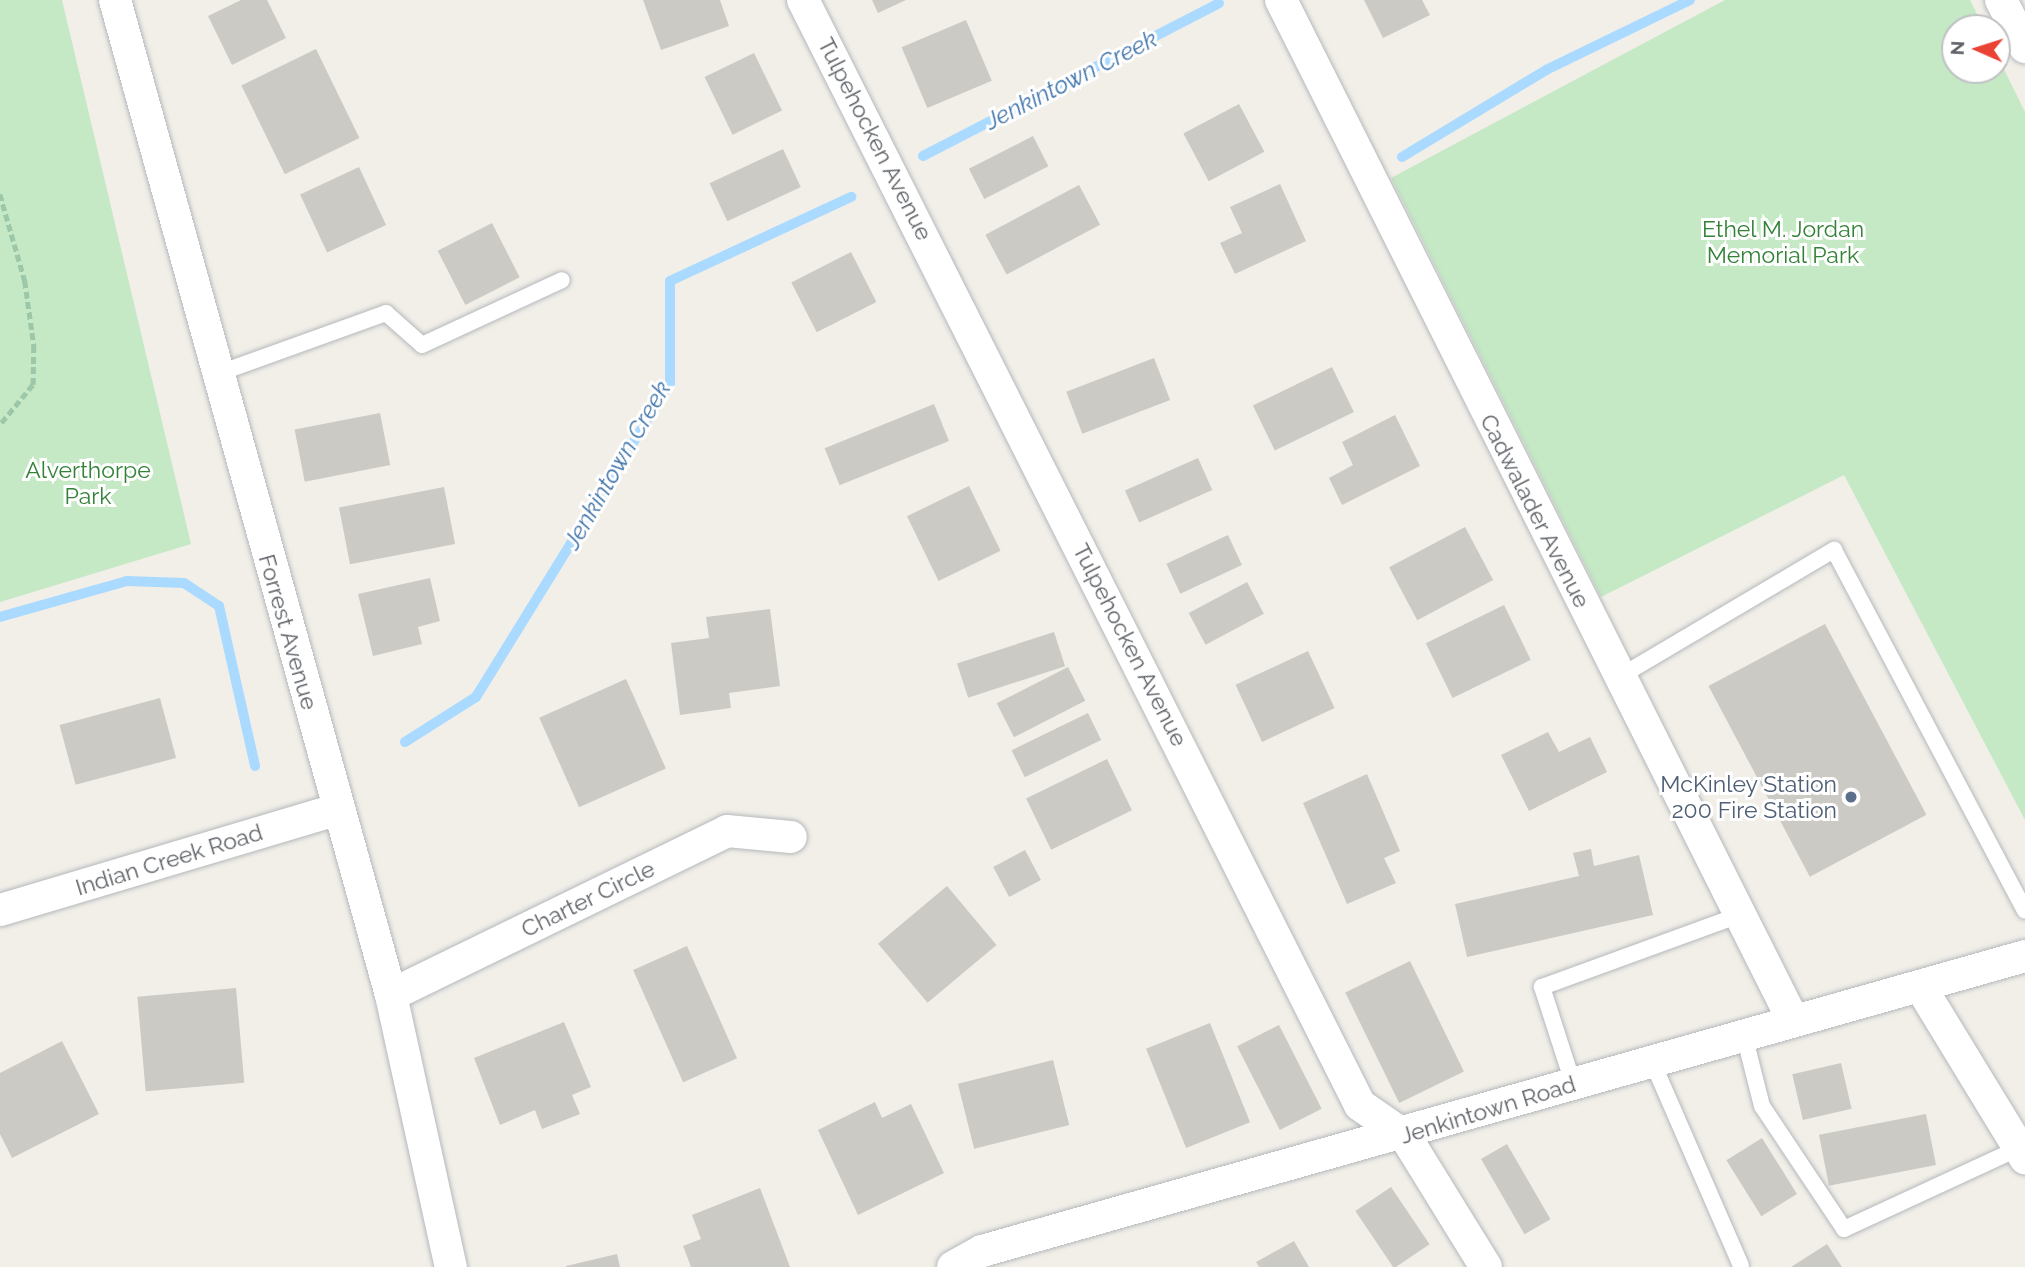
<!DOCTYPE html>
<html>
<head>
<meta charset="utf-8">
<style>
	body { margin:0 }
	#map { position:relative; width:2025px; height:1267px; overflow:hidden; background:#f1efe8; font-family:Raleway,sans-serif }
	div>[style] { position:absolute }
	.green>* { inset:0; background:#c5e8c5 }
	.stream>* { height:10px; margin:-5px; padding:0 5px; transform-origin:5px; border-radius:5px; background:#aadaff }
	.building>* { inset:0; background:#cccac5; transform-origin:0 0 }
	.path>* { height:4.5px; margin-top:-2.25px; transform-origin:0; background:repeating-linear-gradient(90deg,#9cc7a9 0 7px,transparent 0 10.5px) }
	.roads { filter:drop-shadow(0 0 2px #b5b8bc) drop-shadow(0 0 2px #b5b8bc) }
	.lane>* { height:16px; margin:-8px; padding:0 8px; transform-origin:8px; border-radius:8px; background:#fff }
	.street>* { height:32px; margin:-16px; padding:0 16px; transform-origin:16px; border-radius:16px; background:#fff }
	.dots>* { width:19px; height:19px; translate:-50% -50%; box-sizing:border-box; border:4px solid #fff; border-radius:50% }
	span { translate:-50% -50%; white-space:nowrap; text-align:center; line-height:1.15; -webkit-text-stroke:6px #fff; paint-order:stroke }
	.street-label { font-size:23px; color:#5f6368 }
	.park-label { font-size:23px; color:#348238 }
	.service-label { font-size:23px; color:#4e5e75 }
	.right { translate:-100% -50%; text-align:right }
	.water-label { font-size:24px; color:#4174aa; font-style:italic }
	.north { position:absolute; left:1941px; top:14px; width:70px; height:70px; box-sizing:border-box; background:#fff; border:2px solid #bfc1c3; border-radius:50%; rotate:273deg; font-size:19px; font-weight:700; line-height:28px; text-align:center; color:#5f6368 }
	.north::after { content:''; display:block; margin:auto; width:24px; height:32px; background:#ea4335; clip-path:polygon(50% 0,100% 100%,50% 72%,0 100%) }
</style>
</head>
<body>
<div id="map">
	<div class="green">
		<div style="clip-path:polygon(0 0,62px 0,191px 544px,0 602px)"></div>
		<div style="clip-path:polygon(1725px 0,1970px 0,1984px 28px,1955px 28px,1955px 70px,1997px 70px,1997px 55px,2025px 112px,2025px 820px,1844px 475px,1601px 597px,1391px 178px)"></div>
	</div>
	<div class="stream">
		<div style="left:923px;top:156px;width:333px;rotate:-27.3deg"></div>
		<div style="left:1402px;top:157px;width:168px;rotate:-31.1deg"></div>
		<div style="left:1546px;top:70px;width:160px;rotate:-25.9deg"></div>
		<div style="left:0;top:617px;width:132px;rotate:-15.8deg"></div>
		<div style="left:127px;top:581px;width:57px;rotate:2deg"></div>
		<div style="left:184px;top:583px;width:42px;rotate:33.3deg"></div>
		<div style="left:219px;top:606px;width:164px;rotate:77.3deg"></div>
		<div style="left:405px;top:742px;width:84px;rotate:-32.4deg"></div>
		<div style="left:476px;top:697px;width:369px;rotate:-58.3deg"></div>
		<div style="left:670px;top:383px;width:102px;rotate:-90deg"></div>
		<div style="left:670px;top:281px;width:200px;rotate:-24.9deg"></div>
	</div>
	<div class="building">
		<div style="clip-path:polygon(241px 0,267px 0,286px 38px,232px 65px,208px 16px)"></div>
		<div style="clip-path:polygon(643px 0,720px 0,729px 26px,661px 50px)"></div>
		<div style="clip-path:polygon(872px 0,906px 0,878px 13px)"></div>
		<div style="clip-path:polygon(1364px 0,1422px 0,1430px 15px,1383px 38px)"></div>
		<div style="left:966px;top:20px;width:66px;height:70px;rotate:67deg"></div>
		<div style="left:316px;top:49px;width:99px;height:83px;rotate:64deg"></div>
		<div style="left:754px;top:53px;width:64px;height:55px;rotate:64deg"></div>
		<div style="left:1239px;top:104px;width:54px;height:63px;rotate:62deg"></div>
		<div style="left:1033px;top:136px;width:34px;height:72px;rotate:63deg"></div>
		<div style="left:783px;top:149px;width:42px;height:81px;rotate:65deg"></div>
		<div style="left:359px;top:167px;width:64px;height:65px;rotate:65deg"></div>
		<div style="clip-path:polygon(1280px 184px,1306px 241px,1235px 274px,1220px 243px,1242px 233px,1230px 207px)"></div>
		<div style="left:1079px;top:185px;width:45px;height:106px;rotate:62deg"></div>
		<div style="left:492px;top:223px;width:61px;height:61px;rotate:63deg"></div>
		<div style="left:851px;top:252px;width:56px;height:67px;rotate:63deg"></div>
		<div style="left:1154px;top:358px;width:45px;height:94px;rotate:69deg"></div>
		<div style="left:1332px;top:367px;width:50px;height:88px;rotate:64deg"></div>
		<div style="left:934px;top:404px;width:40px;height:118px;rotate:68deg"></div>
		<div style="left:380px;top:413px;width:53px;height:87px;rotate:79deg"></div>
		<div style="clip-path:polygon(1395px 415px,1420px 466px,1342px 505px,1329px 478px,1353px 465px,1342px 442px)"></div>
		<div style="left:1198px;top:458px;width:35px;height:80px;rotate:66deg"></div>
		<div style="left:969px;top:486px;width:72px;height:69px;rotate:64deg"></div>
		<div style="left:444px;top:487px;width:58px;height:107px;rotate:79deg"></div>
		<div style="left:1465px;top:527px;width:60px;height:86px;rotate:62deg"></div>
		<div style="left:1228px;top:535px;width:33px;height:68px;rotate:65deg"></div>
		<div style="clip-path:polygon(430px 578px,440px 621px,418px 627px,422px 644px,373px 656px,358px 594px)"></div>
		<div style="left:1247px;top:582px;width:36px;height:66px;rotate:62deg"></div>
		<div style="left:1504px;top:605px;width:61px;height:87px;rotate:64deg"></div>
		<div style="clip-path:polygon(770px 609px,780px 686px,729px 693px,731px 708px,680px 715px,671px 643px,709px 638px,706px 617px)"></div>
		<div style="left:1825px;top:624px;width:216px;height:132px;rotate:62deg"></div>
		<div style="left:1054px;top:632px;width:36px;height:102px;rotate:72deg"></div>
		<div style="left:1308px;top:651px;width:63px;height:80px;rotate:65deg"></div>
		<div style="left:1068px;top:667px;width:38px;height:80px;rotate:63deg"></div>
		<div style="left:626px;top:679px;width:98px;height:95px;rotate:66deg"></div>
		<div style="left:160px;top:698px;width:62px;height:104px;rotate:75deg"></div>
		<div style="left:1088px;top:713px;width:30px;height:85px;rotate:64deg"></div>
		<div style="clip-path:polygon(1548px 732px,1559px 752px,1590px 737px,1607px 772px,1529px 811px,1501px 755px)"></div>
		<div style="left:1107px;top:759px;width:57px;height:90px;rotate:64deg"></div>
		<div style="clip-path:polygon(1367px 774px,1400px 851px,1384px 858px,1396px 883px,1347px 904px,1303px 803px)"></div>
		<div style="clip-path:polygon(1591px 849px,1594px 866px,1639px 855px,1653px 915px,1467px 957px,1455px 904px,1579px 876px,1573px 853px)"></div>
		<div style="left:1025px;top:850px;width:34px;height:36px;rotate:62deg"></div>
		<div style="left:947px;top:886px;width:77px;height:90px;rotate:50deg"></div>
		<div style="left:687px;top:946px;width:123px;height:59px;rotate:66deg"></div>
		<div style="left:1410px;top:961px;width:123px;height:72px;rotate:64deg"></div>
		<div style="left:236px;top:988px;width:95px;height:99px;rotate:85deg"></div>
		<div style="clip-path:polygon(564px 1022px,591px 1087px,572px 1095px,580px 1114px,542px 1129px,535px 1110px,500px 1125px,474px 1058px)"></div>
		<div style="left:1210px;top:1023px;width:107px;height:69px;rotate:68deg"></div>
		<div style="left:1279px;top:1025px;width:94px;height:47px;rotate:63deg"></div>
		<div style="clip-path:polygon(62px 1041px,99px 1114px,12px 1158px,0 1134px,0 1073px)"></div>
		<div style="left:1053px;top:1060px;width:67px;height:98px;rotate:76deg"></div>
		<div style="left:1841px;top:1063px;width:47px;height:50px;rotate:77deg"></div>
		<div style="clip-path:polygon(875px 1102px,882px 1118px,911px 1104px,944px 1173px,858px 1215px,818px 1130px)"></div>
		<div style="left:1926px;top:1114px;width:52px;height:109px;rotate:79deg"></div>
		<div style="left:1762px;top:1138px;width:66px;height:42px;rotate:58deg"></div>
		<div style="left:1507px;top:1144px;width:87px;height:30px;rotate:60deg"></div>
		<div style="left:1391px;top:1187px;width:69px;height:43px;rotate:56deg"></div>
		<div style="clip-path:polygon(760px 1188px,790px 1267px,691px 1267px,683px 1246px,701px 1239px,692px 1215px)"></div>
		<div style="clip-path:polygon(1294px 1241px,1309px 1267px,1259px 1267px,1256px 1262px)"></div>
		<div style="clip-path:polygon(1827px 1244px,1842px 1267px,1791px 1267px)"></div>
		<div style="clip-path:polygon(617px 1254px,620px 1267px,566px 1267px,566px 1266px)"></div>
	</div>
	<div class="path">
		<div style="left:0;top:194px;width:91px;rotate:74deg"></div>
		<div style="left:25px;top:281px;width:66px;rotate:82.1deg"></div>
		<div style="left:34px;top:346px;width:39px;rotate:91deg"></div>
		<div style="left:33px;top:385px;width:52px;rotate:129.5deg"></div>
	</div>
	<div class="roads">
		<div class="lane">
			<div style="left:214px;top:375px;width:183px;rotate:-19.8deg"></div>
			<div style="left:386px;top:313px;width:48px;rotate:41.6deg"></div>
			<div style="left:422px;top:345px;width:154px;rotate:-24.9deg"></div>
			<div style="left:1619px;top:677px;width:250px;rotate:-30.6deg"></div>
			<div style="left:1834px;top:550px;width:408px;rotate:62.1deg"></div>
			<div style="left:1744px;top:1035px;width:73px;rotate:75.8deg"></div>
			<div style="left:1762px;top:1106px;width:148px;rotate:56.3deg"></div>
			<div style="left:1844px;top:1229px;width:193px;rotate:-24.8deg"></div>
			<div style="left:1652px;top:1061px;width:223px;rotate:66.5deg"></div>
			<div style="left:1573px;top:1083px;width:101px;rotate:-107.9deg"></div>
			<div style="left:1542px;top:987px;width:211px;rotate:-20deg"></div>
		</div>
		<div class="street">
			<div style="left:115px;top:0;width:1033px;rotate:74.5deg"></div>
			<div style="left:391px;top:995px;width:279px;rotate:77.6deg"></div>
			<div style="left:803px;top:0;width:1237px;rotate:63.25deg"></div>
			<div style="left:1360px;top:1105px;width:55px;rotate:34.6deg"></div>
			<div style="left:1405px;top:1136px;width:154px;rotate:58.3deg"></div>
			<div style="left:1281px;top:0;width:1141px;rotate:63.35deg"></div>
			<div style="left:2001px;top:0;width:53px;rotate:62.9deg"></div>
			<div style="left:0;top:910px;width:353px;rotate:-16.6deg"></div>
			<div style="left:1920px;top:986px;width:202px;rotate:58.6deg"></div>
			<div style="left:391px;top:995px;width:374px;rotate:-26deg"></div>
			<div style="left:727px;top:831px;width:64px;rotate:5.4deg"></div>
			<div style="left:953px;top:1267px;width:33px;rotate:-29deg"></div>
			<div style="left:982px;top:1251px;width:1084px;rotate:-15.79deg"></div>
		</div>
	</div>
	<div class="dots">
		<div style="left:1851px;top:797px;background:#5c6f8a"></div>
	</div>
	<div class="street-label">
		<span style="left:875px;top:139px;rotate:63deg">Tulpehocken Avenue</span>
		<span style="left:1535px;top:511px;rotate:63deg">Cadwalader Avenue</span>
		<span style="left:288px;top:632px;rotate:74deg">Forrest Avenue</span>
		<span style="left:1130px;top:645px;rotate:63deg">Tulpehocken Avenue</span>
		<span style="left:169px;top:860px;rotate:-17deg">Indian Creek Road</span>
		<span style="left:588px;top:899px;rotate:-26deg">Charter Circle</span>
		<span style="left:1488px;top:1110px;rotate:-17deg">Jenkintown Road</span>
	</div>
	<div class="park-label">
		<span style="left:1783px;top:242px">Ethel M. Jordan<br>Memorial Park</span>
		<span style="left:88px;top:483px">Alverthorpe<br>Park</span>
	</div>
	<div class="service-label">
		<span class="right" style="left:1837px;top:797px">McKinley Station<br>200 Fire Station</span>
	</div>
	<div class="water-label">
		<span style="left:1071px;top:80px;rotate:-27deg">Jenkintown Creek</span>
		<span style="left:617px;top:465px;rotate:-60deg">Jenkintown Creek</span>
	</div>
	<div class="north">N</div>
</div>
</body>
</html>
